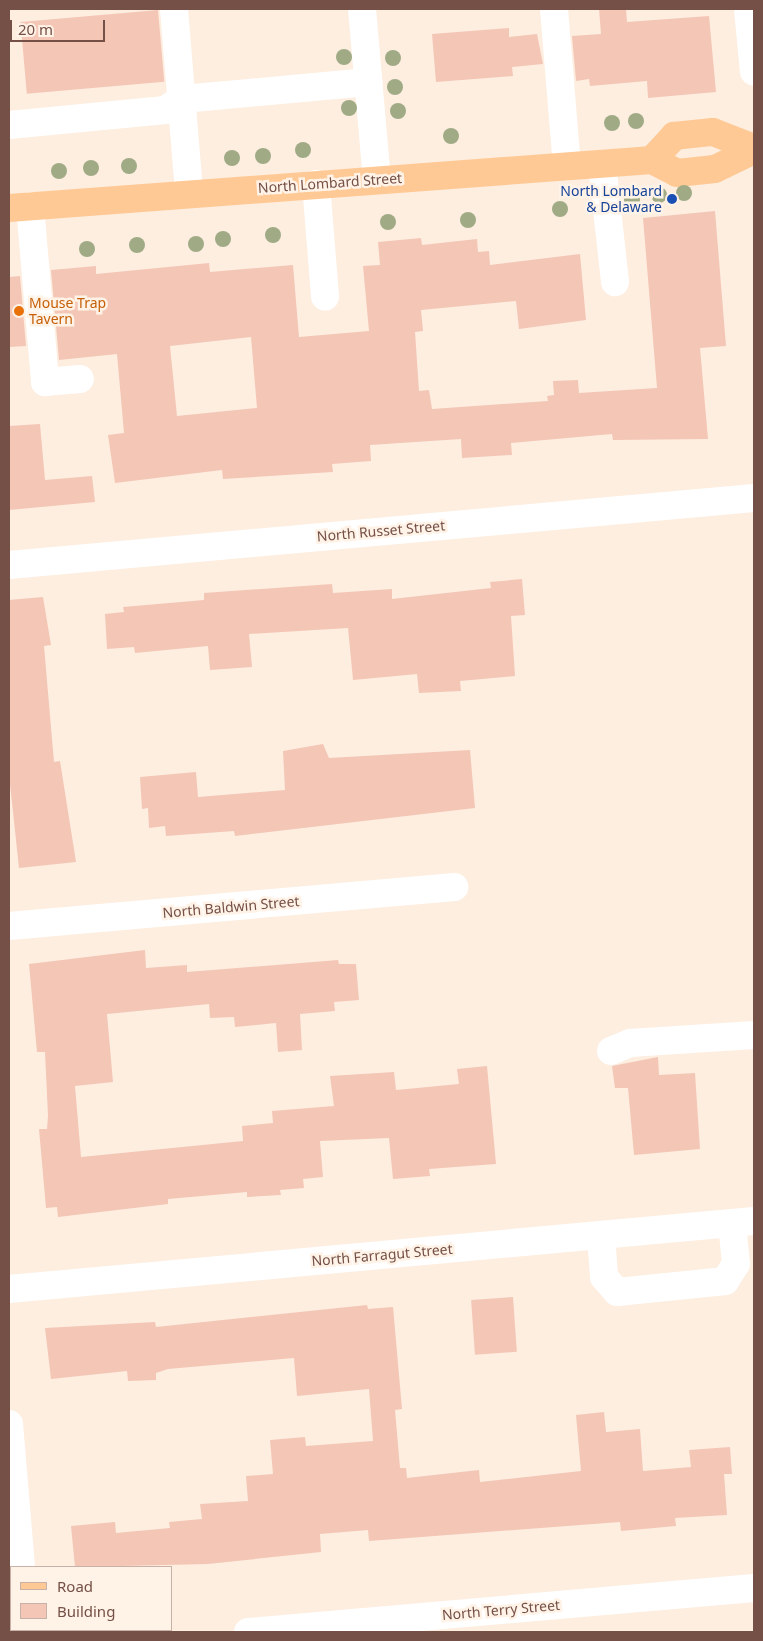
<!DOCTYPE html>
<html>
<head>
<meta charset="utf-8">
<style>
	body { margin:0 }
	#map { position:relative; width:763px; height:1641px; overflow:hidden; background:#fdeee0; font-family:"Noto Sans",sans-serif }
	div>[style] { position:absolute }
	.building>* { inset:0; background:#f4c6b6; transform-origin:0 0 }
	.minor>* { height:28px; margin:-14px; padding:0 14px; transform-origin:14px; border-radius:14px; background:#fff }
	.major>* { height:28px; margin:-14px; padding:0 14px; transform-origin:14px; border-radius:14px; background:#ffc995 }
	.trees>* { width:16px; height:16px; margin:-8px; border-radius:50%; background:#a0ab86 }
	.dots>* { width:14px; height:14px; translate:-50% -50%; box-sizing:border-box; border:2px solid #fff2e7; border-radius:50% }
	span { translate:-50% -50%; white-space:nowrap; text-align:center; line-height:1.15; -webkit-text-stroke:5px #fff2e7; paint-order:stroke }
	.street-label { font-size:14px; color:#755046 }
	.transit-label { font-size:14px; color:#164399 }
	.right { translate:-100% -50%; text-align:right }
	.food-label { font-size:14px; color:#c56008 }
	.left { translate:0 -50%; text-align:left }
	.frame { position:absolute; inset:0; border:10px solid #755046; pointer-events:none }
	.legend { position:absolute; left:10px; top:1566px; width:162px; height:65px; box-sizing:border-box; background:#fff2e7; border:1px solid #c8b1a7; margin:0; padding:6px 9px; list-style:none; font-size:15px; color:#755046 }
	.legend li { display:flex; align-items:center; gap:10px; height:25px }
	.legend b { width:25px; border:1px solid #c8b1a7 }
	.scale { position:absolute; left:10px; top:20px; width:95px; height:22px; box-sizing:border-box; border:2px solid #755046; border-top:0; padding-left:6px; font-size:15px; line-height:18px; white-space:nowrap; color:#755046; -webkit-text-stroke:4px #fff2e7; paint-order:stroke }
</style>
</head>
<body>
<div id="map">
	<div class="building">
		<div style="clip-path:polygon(599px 9px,626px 9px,627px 22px,709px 16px,716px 92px,648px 98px,647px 81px,590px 86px,589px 79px,576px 81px,572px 36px,601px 34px)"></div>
		<div style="left:158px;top:10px;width:72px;height:138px;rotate:85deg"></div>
		<div style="clip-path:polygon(509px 28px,509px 37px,537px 34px,543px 64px,512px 67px,513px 76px,436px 82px,432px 34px)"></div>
		<div style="clip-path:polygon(evenodd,715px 211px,726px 346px,700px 348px,708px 439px,613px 440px,612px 434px,511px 443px,512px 455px,462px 458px,461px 439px,370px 445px,371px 461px,332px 464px,333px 472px,223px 479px,222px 470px,115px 483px,108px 435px,124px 433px,117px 354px,59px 360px,51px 270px,96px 266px,96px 274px,209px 263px,210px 272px,293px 265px,299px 337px,369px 331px,363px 266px,380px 265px,378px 242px,421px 238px,422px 245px,477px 239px,478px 252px,489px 251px,490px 265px,580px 254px,586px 320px,519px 329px,516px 301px,421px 310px,423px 331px,415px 332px,419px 391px,429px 390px,432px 409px,548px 401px,547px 396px,554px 395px,553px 381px,578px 380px,579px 393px,657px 388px,643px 218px,715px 211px,251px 337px,257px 408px,177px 416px,170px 346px,251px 337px)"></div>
		<div style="clip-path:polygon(20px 276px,26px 346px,9px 347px,9px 277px)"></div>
		<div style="clip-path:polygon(40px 424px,45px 480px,92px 476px,95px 502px,9px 510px,9px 426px)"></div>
		<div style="clip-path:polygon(522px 579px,525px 615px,511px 616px,515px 676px,460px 681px,461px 691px,419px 693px,417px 674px,353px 680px,348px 628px,249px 634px,252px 667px,210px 670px,208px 646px,135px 653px,134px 647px,107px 649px,105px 614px,124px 612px,123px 607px,204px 600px,204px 593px,332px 584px,333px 593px,392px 589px,392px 599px,491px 588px,490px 582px)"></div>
		<div style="clip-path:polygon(43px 597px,51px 645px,44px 646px,54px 762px,60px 761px,76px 862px,19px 868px,9px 775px,9px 600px)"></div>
		<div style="clip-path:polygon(323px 744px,329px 758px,470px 750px,475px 808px,235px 836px,234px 831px,166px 836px,165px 826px,149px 828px,148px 808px,142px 809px,140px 777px,196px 772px,198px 797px,285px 790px,283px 751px)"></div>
		<div style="clip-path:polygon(145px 950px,146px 968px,187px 965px,187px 972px,338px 960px,339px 964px,356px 964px,359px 1000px,334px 1002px,335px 1011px,300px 1014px,302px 1050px,278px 1052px,276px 1023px,235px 1027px,234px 1017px,210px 1018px,209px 1004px,107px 1014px,113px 1082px,75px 1086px,81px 1157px,243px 1141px,242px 1126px,273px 1123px,272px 1111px,334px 1106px,330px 1076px,394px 1072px,396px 1090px,459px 1084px,457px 1069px,487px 1066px,496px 1164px,429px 1169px,430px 1176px,393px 1179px,389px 1138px,320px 1141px,323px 1177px,303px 1179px,304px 1188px,280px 1190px,281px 1195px,247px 1197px,247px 1192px,168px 1199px,168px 1204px,58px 1217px,57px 1207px,46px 1208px,39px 1129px,47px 1129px,48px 1116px,45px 1052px,37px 1052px,29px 964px)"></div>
		<div style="clip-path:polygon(658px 1057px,659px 1075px,695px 1073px,700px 1149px,634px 1155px,628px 1088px,615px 1088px,612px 1066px)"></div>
		<div style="left:513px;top:1297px;width:55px;height:42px;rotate:86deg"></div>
		<div style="clip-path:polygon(367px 1305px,368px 1309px,393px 1307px,402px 1409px,395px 1410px,400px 1468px,406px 1468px,407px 1478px,479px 1470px,480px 1482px,581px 1471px,576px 1415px,604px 1412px,606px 1432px,640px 1429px,643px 1471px,691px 1467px,689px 1450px,730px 1447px,732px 1474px,724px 1474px,727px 1515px,675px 1518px,676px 1526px,621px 1531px,620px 1522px,369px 1541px,368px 1530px,320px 1534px,321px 1552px,208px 1564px,75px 1567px,71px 1526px,115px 1522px,116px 1533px,170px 1528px,169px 1522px,202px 1519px,200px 1504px,248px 1501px,246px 1476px,273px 1474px,270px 1440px,305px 1437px,306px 1446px,373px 1441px,369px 1389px,297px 1396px,294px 1358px,168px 1369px,156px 1373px,156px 1380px,128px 1381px,127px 1371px,51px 1379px,45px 1328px,155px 1322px,156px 1327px)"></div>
	</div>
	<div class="minor">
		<div style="left:174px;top:9px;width:184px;rotate:85.3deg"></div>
		<div style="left:362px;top:9px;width:172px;rotate:85deg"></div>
		<div style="left:554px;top:9px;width:158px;rotate:85.3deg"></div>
		<div style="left:748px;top:9px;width:63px;rotate:84.6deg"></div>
		<div style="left:9px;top:125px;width:157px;rotate:-5.5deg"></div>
		<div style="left:165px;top:110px;width:20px;rotate:-33deg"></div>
		<div style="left:182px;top:99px;width:187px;rotate:-5.2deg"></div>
		<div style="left:602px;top:164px;width:119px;rotate:83.7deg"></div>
		<div style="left:316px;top:184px;width:113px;rotate:85.4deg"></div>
		<div style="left:30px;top:206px;width:177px;rotate:85.1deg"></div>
		<div style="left:45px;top:382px;width:35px;rotate:-5deg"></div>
		<div style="left:9px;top:565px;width:748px;rotate:-5.14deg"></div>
		<div style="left:9px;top:926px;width:447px;rotate:-5deg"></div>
		<div style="left:611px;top:1051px;width:21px;rotate:-23deg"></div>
		<div style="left:630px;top:1043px;width:124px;rotate:-3.7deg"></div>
		<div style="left:601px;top:1235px;width:42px;rotate:85.9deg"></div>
		<div style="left:604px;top:1277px;width:20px;rotate:49deg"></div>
		<div style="left:617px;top:1292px;width:109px;rotate:-5.8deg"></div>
		<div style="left:725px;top:1281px;width:20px;rotate:-57deg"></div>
		<div style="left:736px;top:1264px;width:41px;rotate:-95.6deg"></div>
		<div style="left:9px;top:1289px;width:748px;rotate:-5.22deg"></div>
		<div style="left:9px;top:1424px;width:144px;rotate:85.2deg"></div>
		<div style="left:27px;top:1630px;width:2px;rotate:90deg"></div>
		<div style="left:248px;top:1632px;width:508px;rotate:-4.97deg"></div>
	</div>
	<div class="major">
		<div style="left:652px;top:160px;width:33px;rotate:-47deg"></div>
		<div style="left:674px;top:136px;width:39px;rotate:-6deg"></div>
		<div style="left:713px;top:132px;width:44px;rotate:21.3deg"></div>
		<div style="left:9px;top:208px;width:645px;rotate:-4.27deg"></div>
		<div style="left:652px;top:160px;width:28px;rotate:27deg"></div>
		<div style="left:677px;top:173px;width:38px;rotate:-6deg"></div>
		<div style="left:715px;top:169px;width:43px;rotate:-26deg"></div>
	</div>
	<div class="trees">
		<div style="left:344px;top:57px"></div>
		<div style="left:393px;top:58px"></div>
		<div style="left:395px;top:87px"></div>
		<div style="left:349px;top:108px"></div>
		<div style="left:398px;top:111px"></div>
		<div style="left:636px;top:121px"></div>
		<div style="left:612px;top:123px"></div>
		<div style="left:451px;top:136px"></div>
		<div style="left:303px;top:150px"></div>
		<div style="left:263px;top:156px"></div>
		<div style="left:232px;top:158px"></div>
		<div style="left:129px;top:166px"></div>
		<div style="left:91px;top:168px"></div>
		<div style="left:59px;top:171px"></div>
		<div style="left:684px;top:193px"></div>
		<div style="left:659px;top:195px"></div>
		<div style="left:632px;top:200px"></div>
		<div style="left:560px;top:209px"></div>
		<div style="left:468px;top:220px"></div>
		<div style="left:388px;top:222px"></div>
		<div style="left:273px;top:235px"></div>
		<div style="left:223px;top:239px"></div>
		<div style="left:196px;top:244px"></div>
		<div style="left:137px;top:245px"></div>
		<div style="left:87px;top:249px"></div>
	</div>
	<div class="dots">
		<div style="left:672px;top:199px;background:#1a4fb4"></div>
		<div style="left:19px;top:311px;background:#e8710a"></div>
	</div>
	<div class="street-label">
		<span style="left:330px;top:183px;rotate:-4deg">North Lombard Street</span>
		<span style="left:381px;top:531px;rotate:-5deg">North Russet Street</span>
		<span style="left:231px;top:907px;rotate:-5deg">North Baldwin Street</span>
		<span style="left:382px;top:1255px;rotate:-5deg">North Farragut Street</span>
		<span style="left:501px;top:1610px;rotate:-5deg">North Terry Street</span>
	</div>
	<div class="transit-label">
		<span class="right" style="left:662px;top:199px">North Lombard<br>&amp; Delaware</span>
	</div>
	<div class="food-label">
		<span class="left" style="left:29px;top:311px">Mouse Trap<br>Tavern</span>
	</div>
	<div class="frame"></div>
	<ul class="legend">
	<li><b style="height:6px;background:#ffc995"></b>Road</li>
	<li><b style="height:14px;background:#f4c6b6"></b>Building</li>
	</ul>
	<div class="scale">20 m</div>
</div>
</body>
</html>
